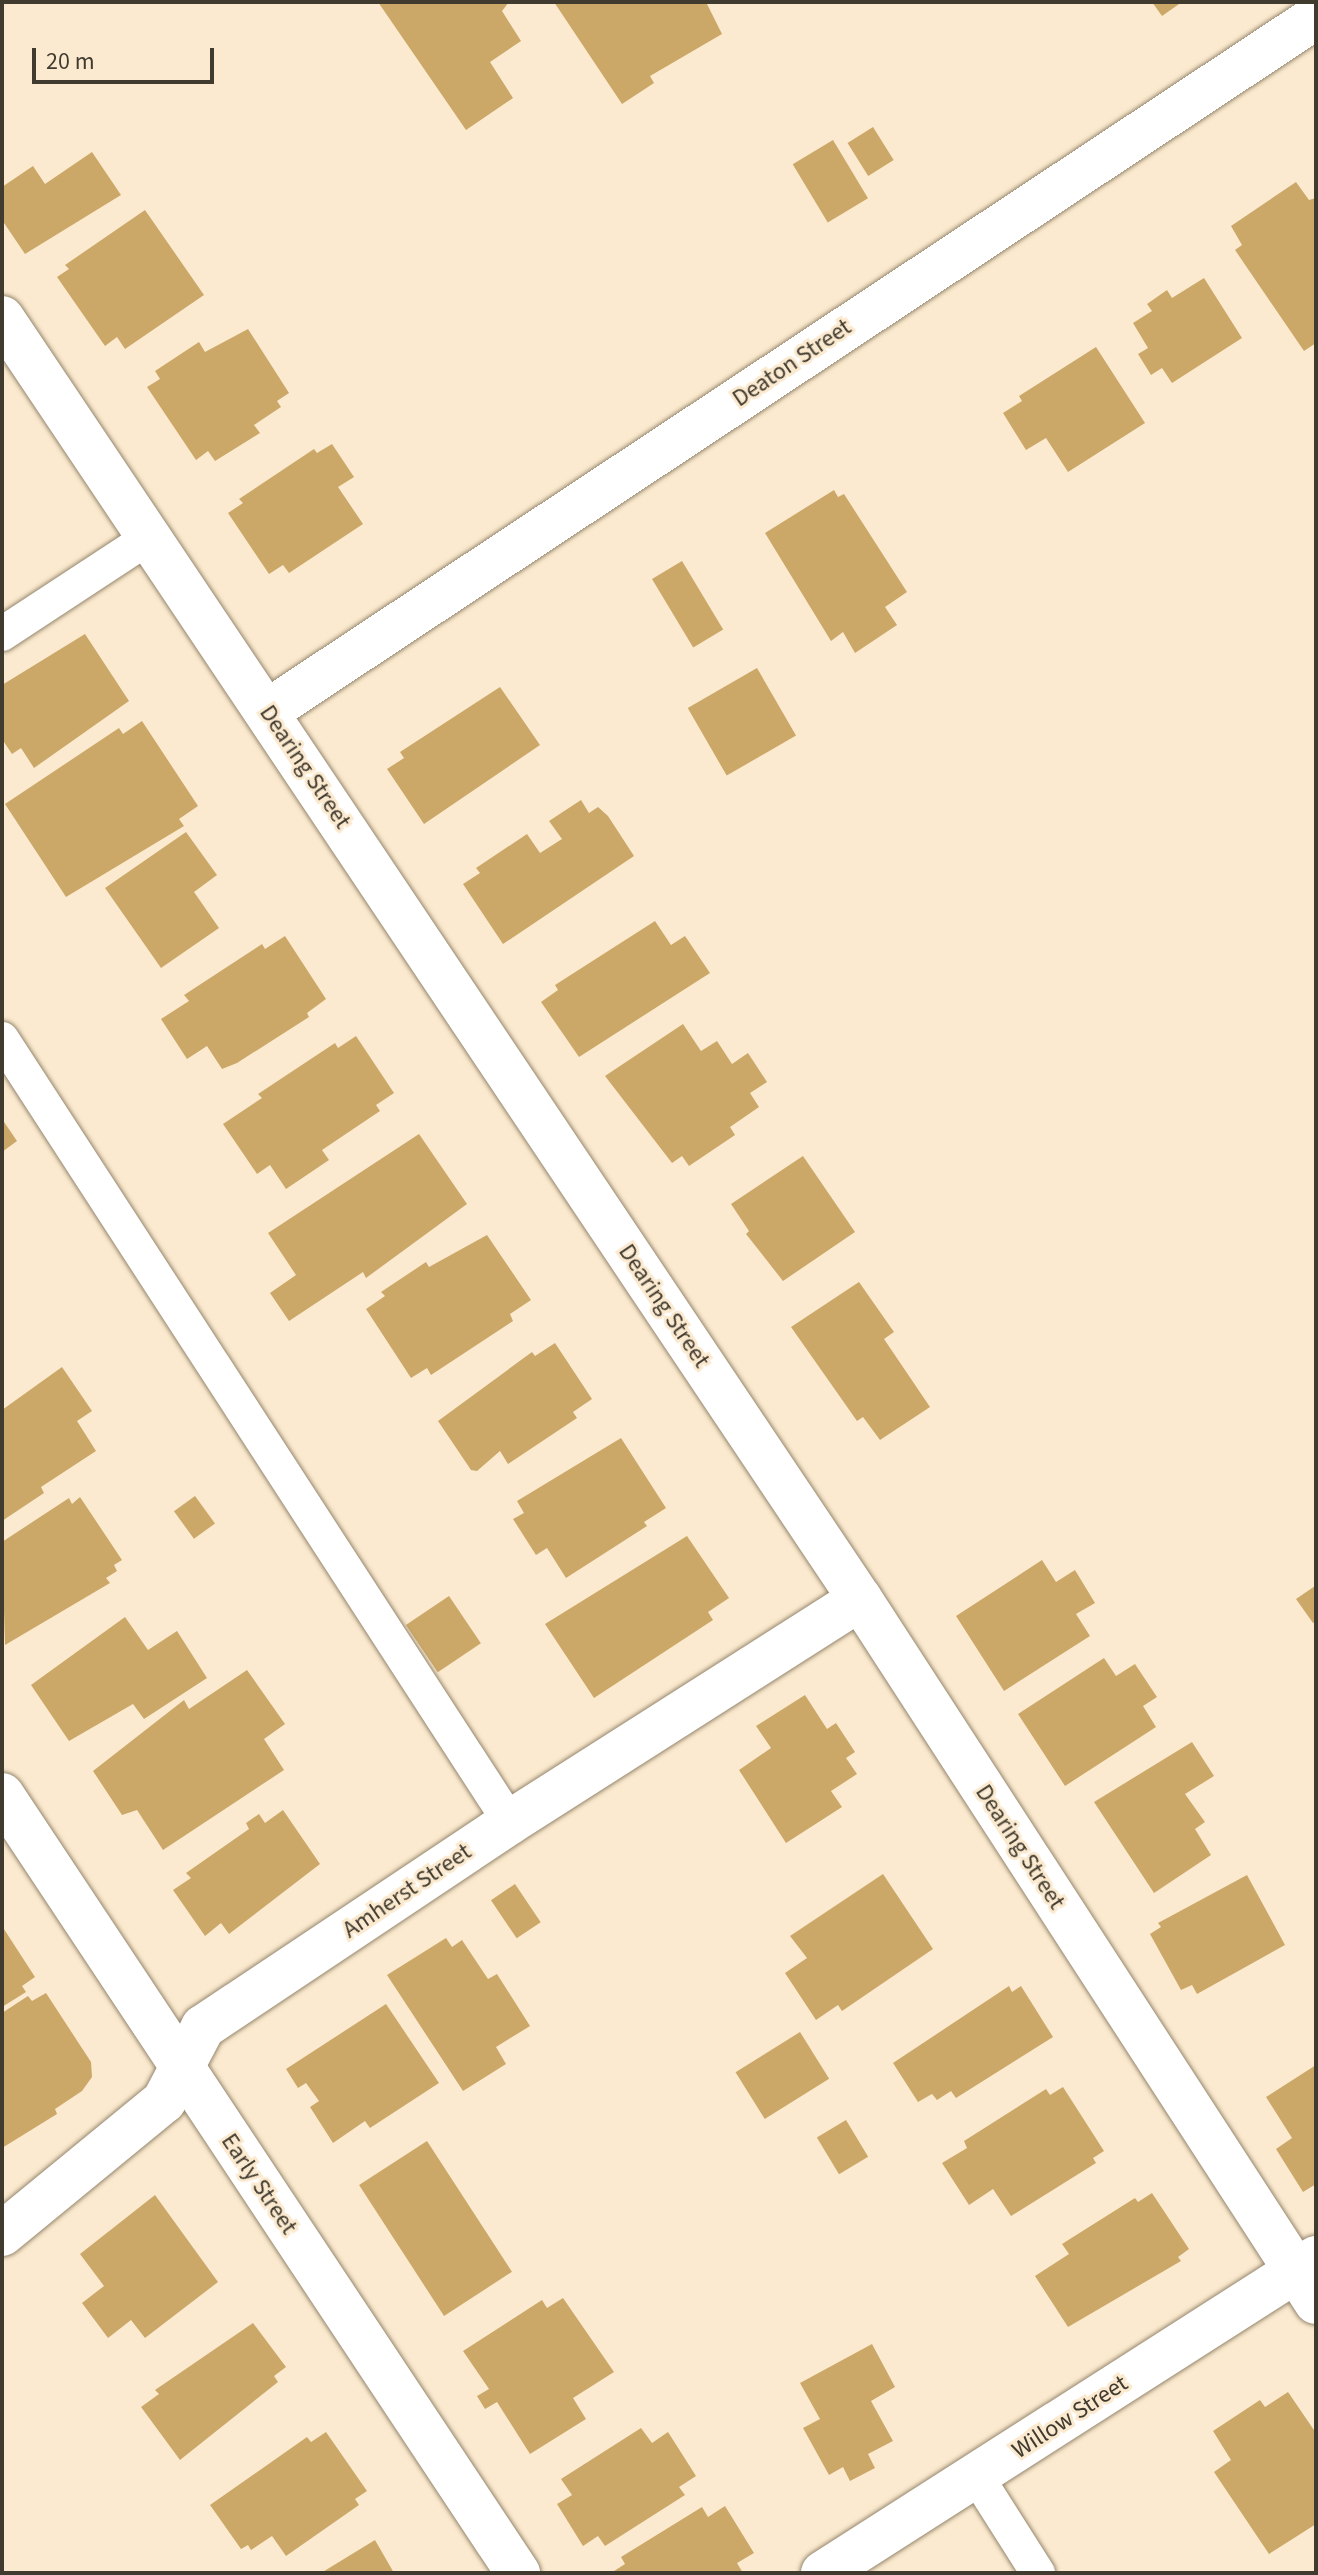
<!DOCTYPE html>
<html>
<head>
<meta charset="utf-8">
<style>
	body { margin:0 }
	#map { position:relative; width:1318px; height:2575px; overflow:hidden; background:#fbeacf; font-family:"Source Sans 3",sans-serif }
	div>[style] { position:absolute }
	.building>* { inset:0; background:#cca868; transform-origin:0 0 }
	.roads { filter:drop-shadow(0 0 2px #95866d) drop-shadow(0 0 2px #95866d) }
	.lane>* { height:34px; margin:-17px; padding:0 17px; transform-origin:17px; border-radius:17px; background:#fff }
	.street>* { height:44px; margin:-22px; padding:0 22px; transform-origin:22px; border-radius:22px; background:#fff }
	span { translate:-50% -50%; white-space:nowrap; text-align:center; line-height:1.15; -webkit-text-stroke:6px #fbeacf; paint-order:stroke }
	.street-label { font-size:24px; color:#403a2f }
	.frame { position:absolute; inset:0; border:4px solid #403a2f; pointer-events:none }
	.scale { position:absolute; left:32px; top:48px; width:182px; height:36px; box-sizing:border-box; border:4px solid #403a2f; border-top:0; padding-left:10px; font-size:24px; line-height:28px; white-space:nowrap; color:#403a2f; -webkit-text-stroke:6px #fbeacf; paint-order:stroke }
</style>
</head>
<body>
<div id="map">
	<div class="building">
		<div style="clip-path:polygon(378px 2px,509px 2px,502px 11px,521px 41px,490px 62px,513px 98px,466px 130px)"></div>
		<div style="clip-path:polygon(554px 2px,706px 2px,722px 34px,650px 76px,654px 83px,622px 104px)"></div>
		<div style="clip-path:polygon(1152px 2px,1182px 2px,1162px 16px)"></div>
		<div style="left:873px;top:127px;width:39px;height:30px;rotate:58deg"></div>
		<div style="left:833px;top:140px;width:68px;height:47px;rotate:59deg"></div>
		<div style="clip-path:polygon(92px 152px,121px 195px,25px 254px,2px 220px,2px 187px,33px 166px,45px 184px)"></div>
		<div style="clip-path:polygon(1296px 182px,1309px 200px,1316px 198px,1316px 343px,1304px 351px,1235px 250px,1242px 245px,1231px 226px)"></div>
		<div style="clip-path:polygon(145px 210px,204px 295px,125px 349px,117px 337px,105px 346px,57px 277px,69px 269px,65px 265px)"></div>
		<div style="clip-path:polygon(1204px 278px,1242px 338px,1172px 383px,1162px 368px,1151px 375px,1138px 354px,1148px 348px,1133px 323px,1152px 311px,1147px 304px,1167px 290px,1172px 298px)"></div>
		<div style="clip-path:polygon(248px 329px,289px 393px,277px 401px,281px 407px,254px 425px,260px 433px,215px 461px,208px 451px,196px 460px,147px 387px,160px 379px,155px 371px,199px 342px,205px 352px)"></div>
		<div style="clip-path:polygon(1096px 347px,1145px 423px,1068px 472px,1046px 438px,1026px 450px,1003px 413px,1022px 401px,1019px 396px)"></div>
		<div style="clip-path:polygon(332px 444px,354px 477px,338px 487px,363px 524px,289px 573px,283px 565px,269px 574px,228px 513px,243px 503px,239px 499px,314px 449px,317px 453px)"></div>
		<div style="clip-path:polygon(834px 490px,838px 497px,844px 494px,907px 592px,885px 607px,897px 625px,855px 653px,843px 632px,831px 641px,765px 533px)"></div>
		<div style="left:682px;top:561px;width:80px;height:35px;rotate:59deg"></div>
		<div style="clip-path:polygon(85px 634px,129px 701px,34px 768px,21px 748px,12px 754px,2px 739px,2px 685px)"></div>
		<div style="left:757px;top:668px;width:78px;height:80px;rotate:60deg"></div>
		<div style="clip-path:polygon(500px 687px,540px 745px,424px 824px,387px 769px,404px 758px,400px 752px)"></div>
		<div style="clip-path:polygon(142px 721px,198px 806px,179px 819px,184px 826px,66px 897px,5px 804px,119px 728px,123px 734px)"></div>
		<div style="clip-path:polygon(581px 800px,589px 813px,598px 807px,608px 816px,634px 856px,503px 944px,463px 884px,480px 873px,476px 868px,527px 834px,540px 853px,562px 839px,549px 821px)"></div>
		<div style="clip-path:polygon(186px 832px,217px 875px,194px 892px,219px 928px,161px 968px,105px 888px)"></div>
		<div style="clip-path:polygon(655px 921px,671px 945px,685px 936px,710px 973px,579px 1057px,541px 1002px,558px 990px,555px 985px)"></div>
		<div style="clip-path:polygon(285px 936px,326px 999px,307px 1013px,309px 1017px,237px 1063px,222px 1069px,207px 1046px,187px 1059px,161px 1019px,189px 1001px,184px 995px,262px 944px,265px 949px)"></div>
		<div style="clip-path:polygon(683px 1024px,701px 1051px,717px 1041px,732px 1064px,748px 1053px,767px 1082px,750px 1093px,759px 1107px,730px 1127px,735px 1135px,689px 1166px,682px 1156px,672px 1163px,605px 1076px)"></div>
		<div style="clip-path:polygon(356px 1036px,394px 1093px,376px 1105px,380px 1111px,322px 1150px,329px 1160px,286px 1189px,270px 1165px,257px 1174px,223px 1124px,262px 1098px,258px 1094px,335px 1043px,338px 1048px)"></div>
		<div style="clip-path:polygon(2px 1119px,17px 1141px,2px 1152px)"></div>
		<div style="clip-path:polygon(419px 1134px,467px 1204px,366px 1278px,363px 1272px,289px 1321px,270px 1293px,296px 1275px,268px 1233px)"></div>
		<div style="clip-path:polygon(803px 1156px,855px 1232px,783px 1281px,746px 1234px,749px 1231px,731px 1204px)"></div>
		<div style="clip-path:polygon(487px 1235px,531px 1300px,510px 1314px,513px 1321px,431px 1375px,427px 1368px,411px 1378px,366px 1309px,385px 1296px,381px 1292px,426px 1262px,429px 1267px)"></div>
		<div style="clip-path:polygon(859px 1282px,894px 1332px,884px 1339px,930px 1407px,880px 1440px,863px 1417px,857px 1421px,791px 1327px)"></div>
		<div style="clip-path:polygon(555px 1343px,592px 1399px,573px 1412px,577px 1418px,508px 1464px,500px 1451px,477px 1471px,471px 1470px,438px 1421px,532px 1352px,535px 1356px)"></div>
		<div style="clip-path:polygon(62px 1367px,92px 1411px,77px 1421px,96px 1451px,41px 1487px,44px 1493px,2px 1521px,2px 1410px)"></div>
		<div style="clip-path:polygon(621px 1438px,666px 1508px,644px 1522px,647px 1526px,566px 1578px,547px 1548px,536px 1555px,513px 1519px,524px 1513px,517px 1501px)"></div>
		<div style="left:195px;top:1496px;width:34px;height:26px;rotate:54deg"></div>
		<div style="clip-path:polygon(80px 1497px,122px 1560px,114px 1565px,117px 1571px,106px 1578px,110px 1583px,5px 1645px,2px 1542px,69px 1498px,72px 1504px)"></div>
		<div style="clip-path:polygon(687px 1536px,729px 1598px,708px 1612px,713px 1620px,594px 1698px,545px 1624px)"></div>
		<div style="clip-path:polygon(1042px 1560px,1056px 1582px,1075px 1570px,1095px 1603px,1076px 1614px,1090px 1636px,1004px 1691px,956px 1616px)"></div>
		<div style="clip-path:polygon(1315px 1586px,1316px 1621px,1313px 1623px,1296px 1599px)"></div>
		<div style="left:449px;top:1596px;width:57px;height:52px;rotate:56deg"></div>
		<div style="clip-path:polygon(125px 1617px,148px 1650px,177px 1631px,207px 1678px,144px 1719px,133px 1704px,69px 1741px,31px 1685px)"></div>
		<div style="clip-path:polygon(1104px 1658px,1116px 1676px,1135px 1664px,1157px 1697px,1143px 1706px,1156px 1727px,1065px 1786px,1018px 1714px)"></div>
		<div style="clip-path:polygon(247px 1670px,285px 1724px,264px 1739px,284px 1770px,163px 1850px,137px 1810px,122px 1815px,93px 1771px,184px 1700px,189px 1709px)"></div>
		<div style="clip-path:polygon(805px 1695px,827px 1729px,836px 1723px,855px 1752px,846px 1758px,857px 1774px,831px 1791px,842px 1807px,786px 1843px,739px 1770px,771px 1748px,756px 1726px)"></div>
		<div style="clip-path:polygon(1192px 1742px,1214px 1776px,1185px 1794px,1205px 1822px,1195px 1829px,1211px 1855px,1154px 1893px,1094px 1802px)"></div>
		<div style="clip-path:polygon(283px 1810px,320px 1864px,229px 1934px,221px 1923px,205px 1936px,173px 1890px,191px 1878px,186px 1873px,249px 1829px,246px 1823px,259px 1814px,265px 1823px)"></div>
		<div style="clip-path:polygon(883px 1874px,933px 1949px,842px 2011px,838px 2005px,816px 2020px,785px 1973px,807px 1958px,790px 1936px)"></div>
		<div style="clip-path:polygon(1247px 1875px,1285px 1945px,1197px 1994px,1192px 1985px,1181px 1990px,1150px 1934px,1161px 1927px,1158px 1923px)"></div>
		<div style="left:515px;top:1884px;width:46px;height:29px;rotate:56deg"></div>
		<div style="clip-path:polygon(2px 1926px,35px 1977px,22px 1986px,26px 1992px,2px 2007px)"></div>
		<div style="clip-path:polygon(446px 1938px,452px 1947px,462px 1940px,488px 1979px,497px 1974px,530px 2026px,496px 2047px,506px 2064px,463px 2091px,387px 1975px)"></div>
		<div style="clip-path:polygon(1009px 1986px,1012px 1992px,1021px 1986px,1053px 2037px,956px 2098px,951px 2091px,937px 2100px,932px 2094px,918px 2102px,893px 2063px)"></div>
		<div style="clip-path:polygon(46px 1993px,91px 2062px,92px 2077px,82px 2091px,55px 2109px,57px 2114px,2px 2148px,2px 2013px,28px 1996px,32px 2001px)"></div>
		<div style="clip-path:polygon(386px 2004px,439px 2083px,370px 2128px,365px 2121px,333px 2143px,310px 2107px,319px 2101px,306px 2083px,298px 2088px,286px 2069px)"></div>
		<div style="left:800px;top:2032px;width:55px;height:76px;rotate:58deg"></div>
		<div style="clip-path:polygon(1316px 2065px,1316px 2184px,1303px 2192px,1276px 2149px,1292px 2138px,1266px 2097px)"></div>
		<div style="clip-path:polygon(1063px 2087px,1104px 2151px,1093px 2158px,1096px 2163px,1011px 2216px,993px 2189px,969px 2205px,942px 2163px,967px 2148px,964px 2141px,1046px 2089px,1050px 2095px)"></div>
		<div style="left:846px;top:2120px;width:43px;height:34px;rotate:59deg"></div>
		<div style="left:427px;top:2141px;width:156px;height:81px;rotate:57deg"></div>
		<div style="clip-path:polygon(1152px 2193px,1189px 2249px,1178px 2257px,1181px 2261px,1068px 2327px,1035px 2276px,1069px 2254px,1062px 2244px,1135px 2198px,1138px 2202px)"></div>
		<div style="clip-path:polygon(155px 2195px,218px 2282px,145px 2338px,131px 2320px,108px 2338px,82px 2303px,104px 2286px,80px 2254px)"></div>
		<div style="clip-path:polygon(563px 2298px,614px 2372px,573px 2398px,586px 2419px,530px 2454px,497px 2402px,485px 2409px,477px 2396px,489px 2389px,463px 2351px,542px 2300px,547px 2308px)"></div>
		<div style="clip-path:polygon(253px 2323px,286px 2367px,274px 2376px,278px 2382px,180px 2460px,141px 2407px,159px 2394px,155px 2390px)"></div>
		<div style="clip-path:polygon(872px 2344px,895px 2387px,871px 2401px,893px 2441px,868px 2454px,875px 2468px,850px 2481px,843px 2467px,829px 2475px,803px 2428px,820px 2419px,800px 2383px)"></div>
		<div style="clip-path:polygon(1288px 2392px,1316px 2433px,1316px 2524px,1269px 2554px,1214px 2472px,1231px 2460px,1213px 2431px,1260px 2400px,1265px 2407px)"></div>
		<div style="clip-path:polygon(641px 2428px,652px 2443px,668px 2432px,696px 2476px,679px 2487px,685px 2495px,605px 2546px,598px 2536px,583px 2546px,557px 2504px,572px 2495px,561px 2479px)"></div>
		<div style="clip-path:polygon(326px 2432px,367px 2491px,355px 2499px,359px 2505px,286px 2556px,272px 2536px,251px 2550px,248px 2545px,241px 2549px,210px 2505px,307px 2437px,311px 2442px)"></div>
		<div style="clip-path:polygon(725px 2506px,754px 2553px,737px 2563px,743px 2573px,611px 2573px,625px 2564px,621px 2557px,702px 2507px,708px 2517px)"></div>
		<div style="clip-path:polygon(375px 2540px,394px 2573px,321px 2573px)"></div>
	</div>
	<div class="roads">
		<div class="lane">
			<div style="left:2px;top:634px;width:175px;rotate:-33.3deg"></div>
			<div style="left:2px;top:1039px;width:933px;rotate:57.03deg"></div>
			<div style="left:977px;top:2477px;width:114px;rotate:57.6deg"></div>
		</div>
		<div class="street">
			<div style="left:2px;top:318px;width:1542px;rotate:56.19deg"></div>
			<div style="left:860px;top:1599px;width:838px;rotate:57.03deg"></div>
			<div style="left:268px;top:711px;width:1257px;rotate:-33.51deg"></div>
			<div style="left:2px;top:1795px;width:934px;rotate:56.45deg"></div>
			<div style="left:2px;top:2234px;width:210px;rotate:-39.4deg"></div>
			<div style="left:164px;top:2101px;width:84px;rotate:-62.2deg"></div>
			<div style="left:203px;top:2027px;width:369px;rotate:-33.7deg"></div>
			<div style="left:510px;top:1822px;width:415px;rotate:-32.5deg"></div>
			<div style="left:823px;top:2573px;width:585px;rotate:-32.58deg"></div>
		</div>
	</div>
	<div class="street-label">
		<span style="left:792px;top:363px;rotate:-34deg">Deaton Street</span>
		<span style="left:305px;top:767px;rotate:56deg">Dearing Street</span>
		<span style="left:664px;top:1306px;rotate:56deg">Dearing Street</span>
		<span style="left:1020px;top:1847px;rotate:57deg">Dearing Street</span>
		<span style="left:407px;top:1891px;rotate:-34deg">Amherst Street</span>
		<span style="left:259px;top:2184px;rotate:56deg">Early Street</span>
		<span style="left:1070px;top:2417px;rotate:-33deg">Willow Street</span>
	</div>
	<div class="frame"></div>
	<div class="scale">20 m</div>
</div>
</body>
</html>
